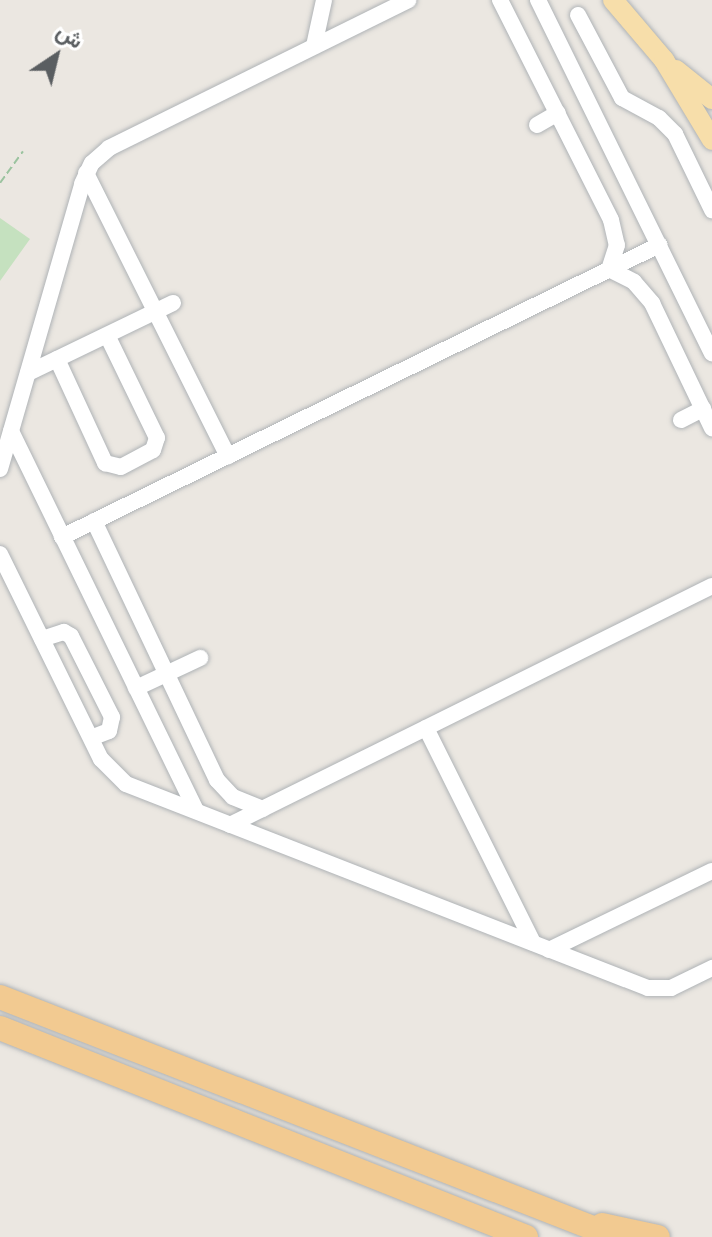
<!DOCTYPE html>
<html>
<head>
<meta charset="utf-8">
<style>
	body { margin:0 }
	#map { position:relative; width:712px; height:1237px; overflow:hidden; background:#ebe7e1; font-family:"DM Sans",Vazirmatn,sans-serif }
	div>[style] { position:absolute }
	.green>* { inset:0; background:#c5e1bf }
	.path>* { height:2px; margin-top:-1px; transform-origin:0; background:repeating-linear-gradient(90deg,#9bc39f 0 8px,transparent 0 12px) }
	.roads { filter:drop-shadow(0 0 2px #afb3b6) drop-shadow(0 0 2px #afb3b6) }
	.minor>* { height:16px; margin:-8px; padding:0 8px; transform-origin:8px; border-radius:8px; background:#fff }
	.major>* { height:20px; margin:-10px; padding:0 10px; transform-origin:10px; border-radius:10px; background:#f7deaa }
	.highway>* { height:24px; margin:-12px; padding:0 12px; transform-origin:12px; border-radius:12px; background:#f2ca91 }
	span { translate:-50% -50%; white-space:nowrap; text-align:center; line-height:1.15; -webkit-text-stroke:7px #fff; paint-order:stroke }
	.north { position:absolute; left:16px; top:16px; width:80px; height:80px; -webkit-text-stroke:6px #fff; paint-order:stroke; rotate:35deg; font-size:22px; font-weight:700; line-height:32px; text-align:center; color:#5a5e61 }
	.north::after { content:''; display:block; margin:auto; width:28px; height:36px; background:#5a5e61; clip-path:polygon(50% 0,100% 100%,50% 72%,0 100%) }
</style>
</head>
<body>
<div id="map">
	<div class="green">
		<div style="clip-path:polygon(0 218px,30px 239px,0 281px)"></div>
	</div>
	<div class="path">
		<div style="left:0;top:183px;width:39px;rotate:-54deg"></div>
	</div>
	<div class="roads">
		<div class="minor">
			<div style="left:500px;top:0;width:246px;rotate:63.2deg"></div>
			<div style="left:611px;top:220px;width:26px;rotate:77deg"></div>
			<div style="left:617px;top:245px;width:25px;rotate:108deg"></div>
			<div style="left:609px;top:269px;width:28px;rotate:27deg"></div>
			<div style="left:634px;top:282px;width:28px;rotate:49deg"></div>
			<div style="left:652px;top:303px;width:139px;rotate:64.4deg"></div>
			<div style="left:538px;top:0;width:394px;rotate:63.8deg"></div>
			<div style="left:578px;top:15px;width:94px;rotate:62.1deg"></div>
			<div style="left:622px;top:98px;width:42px;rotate:28.4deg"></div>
			<div style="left:659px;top:118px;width:23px;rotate:45deg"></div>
			<div style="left:675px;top:134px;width:85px;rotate:64deg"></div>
			<div style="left:314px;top:46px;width:47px;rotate:-77.7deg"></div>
			<div style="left:537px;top:125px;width:24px;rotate:-30deg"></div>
			<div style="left:86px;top:173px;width:317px;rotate:63.4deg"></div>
			<div style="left:57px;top:359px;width:115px;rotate:65.2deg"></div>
			<div style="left:105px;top:463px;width:16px;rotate:14deg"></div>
			<div style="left:121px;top:467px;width:36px;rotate:-28deg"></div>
			<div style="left:153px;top:450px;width:13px;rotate:-72deg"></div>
			<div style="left:157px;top:438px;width:114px;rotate:-115.9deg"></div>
			<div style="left:28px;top:373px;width:161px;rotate:-25.8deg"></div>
			<div style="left:681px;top:420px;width:25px;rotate:-27deg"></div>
			<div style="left:11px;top:431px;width:423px;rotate:64deg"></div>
			<div style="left:0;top:469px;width:297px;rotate:-73.9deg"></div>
			<div style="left:82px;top:184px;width:23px;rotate:-65deg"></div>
			<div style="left:92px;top:163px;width:23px;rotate:-41deg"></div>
			<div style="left:109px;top:148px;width:334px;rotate:-26.3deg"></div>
			<div style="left:94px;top:521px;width:287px;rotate:64.6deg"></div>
			<div style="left:217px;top:780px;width:23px;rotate:47deg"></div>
			<div style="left:233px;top:797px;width:32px;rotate:22deg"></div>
			<div style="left:62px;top:537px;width:665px;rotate:-26.06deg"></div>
			<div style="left:0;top:554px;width:229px;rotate:63.8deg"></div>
			<div style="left:101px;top:759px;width:35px;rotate:45deg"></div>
			<div style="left:126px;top:784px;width:560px;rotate:21.35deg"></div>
			<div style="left:648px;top:988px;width:23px"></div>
			<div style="left:671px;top:988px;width:46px;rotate:-26deg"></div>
			<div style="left:42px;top:639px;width:23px;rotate:-18deg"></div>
			<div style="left:64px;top:632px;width:8px;rotate:30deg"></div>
			<div style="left:71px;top:636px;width:91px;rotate:63.2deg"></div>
			<div style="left:112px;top:717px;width:14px;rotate:102deg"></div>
			<div style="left:109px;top:731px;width:19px;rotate:159deg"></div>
			<div style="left:136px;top:688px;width:71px;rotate:-25.1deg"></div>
			<div style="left:426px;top:728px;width:240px;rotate:63.5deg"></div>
			<div style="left:230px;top:825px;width:538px;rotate:-26.37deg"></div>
			<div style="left:549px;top:950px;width:181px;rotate:-25.9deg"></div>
		</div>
		<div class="major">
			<div style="left:613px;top:0;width:79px;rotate:49.6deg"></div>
			<div style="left:664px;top:60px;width:93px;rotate:59deg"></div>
			<div style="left:676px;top:70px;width:46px;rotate:38.9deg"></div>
		</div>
		<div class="highway">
			<div style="left:0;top:997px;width:661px;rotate:21.29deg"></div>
			<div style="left:0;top:1028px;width:566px;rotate:21.67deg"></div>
			<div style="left:602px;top:1225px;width:57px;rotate:12.1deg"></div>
		</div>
	</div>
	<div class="north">ش</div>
</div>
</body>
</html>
